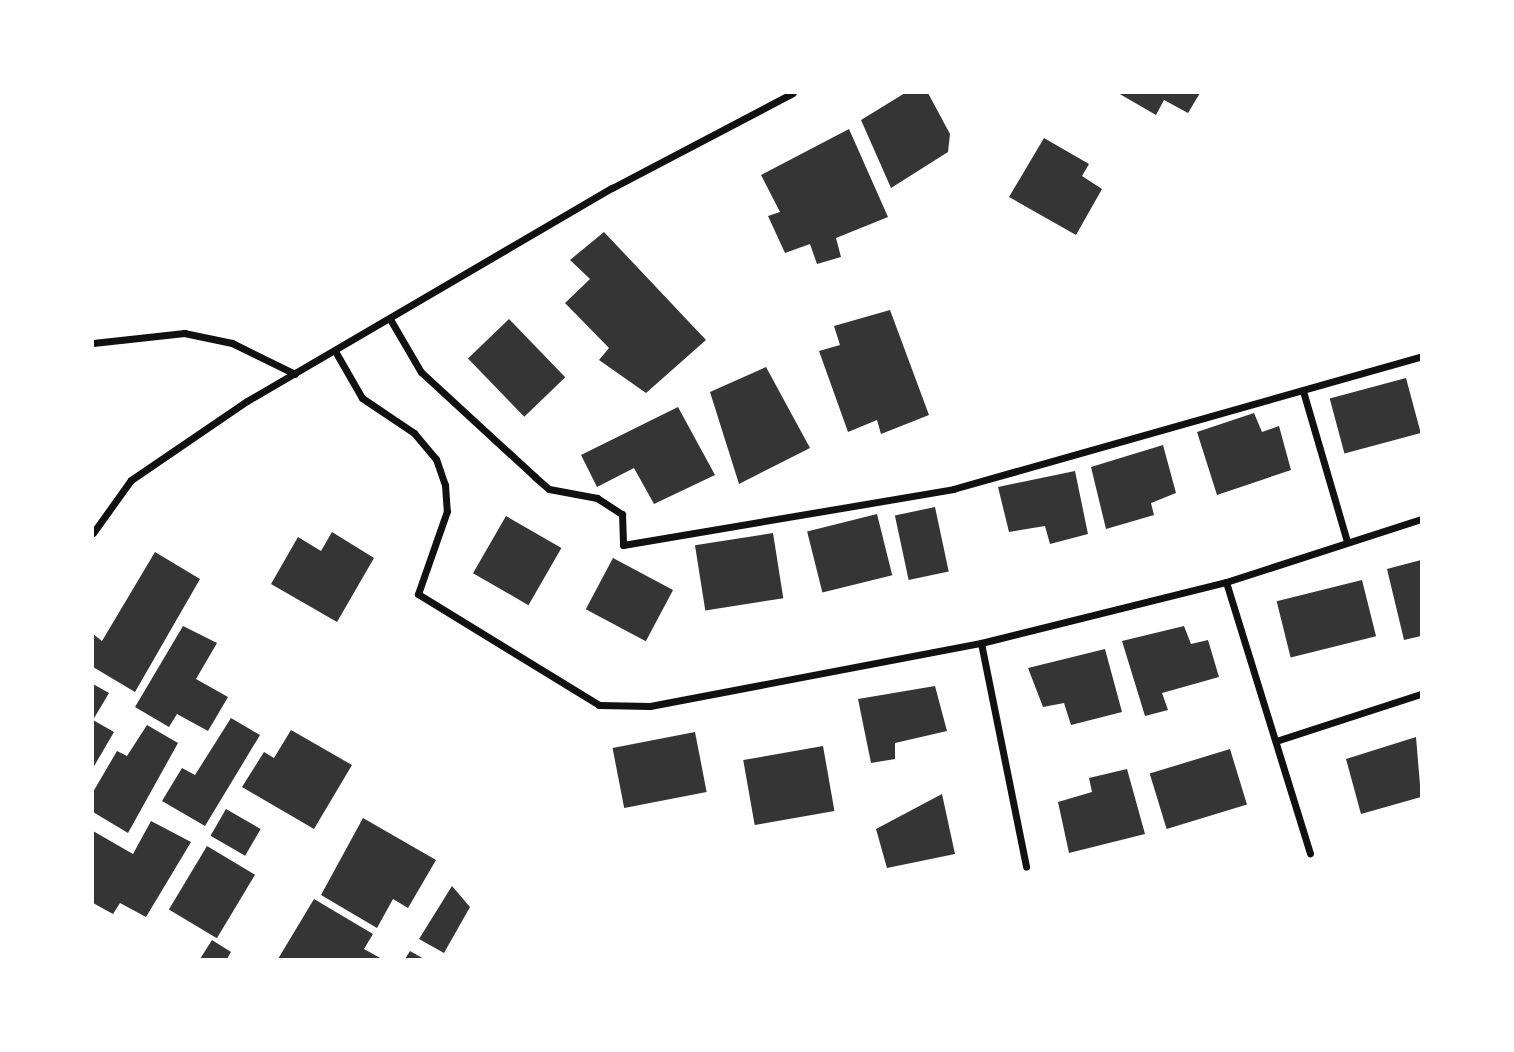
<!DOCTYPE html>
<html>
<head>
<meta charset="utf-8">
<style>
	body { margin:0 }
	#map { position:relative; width:1514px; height:1052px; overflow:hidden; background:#fff; font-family:Inter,sans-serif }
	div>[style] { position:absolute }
	.building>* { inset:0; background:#353535; transform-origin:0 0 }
	.minor>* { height:7px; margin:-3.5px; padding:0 3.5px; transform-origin:3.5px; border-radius:3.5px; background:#111 }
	span { translate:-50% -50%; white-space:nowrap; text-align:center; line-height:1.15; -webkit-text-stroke:7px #fff; paint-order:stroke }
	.frame { position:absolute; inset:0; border:94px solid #fff; pointer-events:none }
</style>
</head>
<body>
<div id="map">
	<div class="building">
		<div style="clip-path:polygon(905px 93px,928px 93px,950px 134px,948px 152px,891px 188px,861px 120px)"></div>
		<div style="clip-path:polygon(1118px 93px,1200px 93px,1188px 113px,1164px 100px,1156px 115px)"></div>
		<div style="clip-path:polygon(849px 129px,888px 217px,836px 238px,841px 257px,817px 264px,810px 244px,785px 253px,768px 216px,780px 212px,761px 175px)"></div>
		<div style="clip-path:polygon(1044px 138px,1089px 164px,1082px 176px,1102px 189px,1076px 235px,1009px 197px)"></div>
		<div style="clip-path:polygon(604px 232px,706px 340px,646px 393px,599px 360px,609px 348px,565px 303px,590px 279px,570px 260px)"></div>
		<div style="clip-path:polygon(890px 310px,929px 415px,881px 434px,877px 420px,848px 432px,819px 351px,840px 345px,834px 326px)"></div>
		<div style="left:509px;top:319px;width:81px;height:57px;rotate:46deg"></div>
		<div style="clip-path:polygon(766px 367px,810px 448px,739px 484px,710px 392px)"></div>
		<div style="left:1406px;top:378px;width:57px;height:79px;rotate:75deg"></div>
		<div style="clip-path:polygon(678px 407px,715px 475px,654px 504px,634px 468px,597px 487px,581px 455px)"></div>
		<div style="clip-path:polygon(1254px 413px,1262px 432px,1279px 426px,1291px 470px,1217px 495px,1197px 432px)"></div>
		<div style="clip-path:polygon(1163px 445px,1176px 493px,1151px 503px,1154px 515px,1106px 529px,1091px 467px)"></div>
		<div style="clip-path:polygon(1075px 471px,1088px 534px,1050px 544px,1045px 526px,1009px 532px,998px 487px)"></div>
		<div style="left:935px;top:507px;width:66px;height:41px;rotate:78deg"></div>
		<div style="left:877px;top:514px;width:63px;height:72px;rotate:76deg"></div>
		<div style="left:506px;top:516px;width:64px;height:66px;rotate:30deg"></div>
		<div style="clip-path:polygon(332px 532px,374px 558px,337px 622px,271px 584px,298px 537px,321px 551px)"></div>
		<div style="left:773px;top:533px;width:66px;height:79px;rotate:81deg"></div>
		<div style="clip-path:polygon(155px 552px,200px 579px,135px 692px,93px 667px,93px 634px,102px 641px)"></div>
		<div style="left:613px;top:558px;width:68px;height:58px;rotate:28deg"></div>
		<div style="clip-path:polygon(1421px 560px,1421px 636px,1404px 640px,1387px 569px)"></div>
		<div style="left:1362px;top:580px;width:58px;height:88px;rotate:76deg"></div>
		<div style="clip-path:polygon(183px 626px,217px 643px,196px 679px,228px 697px,208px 731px,177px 714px,169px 727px,135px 707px)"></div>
		<div style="clip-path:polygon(1184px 626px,1191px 644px,1208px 640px,1219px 677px,1162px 693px,1168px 710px,1145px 716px,1122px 641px)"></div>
		<div style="clip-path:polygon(1105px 649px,1122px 712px,1071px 725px,1064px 703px,1043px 707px,1028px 668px)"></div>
		<div style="clip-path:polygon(93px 684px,109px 693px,93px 720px,114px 732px,93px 768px)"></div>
		<div style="clip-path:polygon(935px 686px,947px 731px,895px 743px,895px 759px,871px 763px,858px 699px)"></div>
		<div style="clip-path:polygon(231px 718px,260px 735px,205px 826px,162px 801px,182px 768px,195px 775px)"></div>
		<div style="clip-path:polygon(147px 725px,178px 743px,128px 833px,93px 812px,93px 792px,117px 751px,127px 756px)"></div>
		<div style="clip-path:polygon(291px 730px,352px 765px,314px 829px,242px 787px,264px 752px,274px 758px)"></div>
		<div style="left:695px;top:732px;width:61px;height:84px;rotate:79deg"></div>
		<div style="clip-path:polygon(1416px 737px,1421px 797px,1361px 814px,1346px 759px)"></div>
		<div style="left:823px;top:746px;width:66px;height:81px;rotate:80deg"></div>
		<div style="left:1230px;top:749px;width:58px;height:84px;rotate:73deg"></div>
		<div style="clip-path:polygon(1127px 769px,1145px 834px,1069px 853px,1058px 802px,1092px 792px,1089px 778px)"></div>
		<div style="clip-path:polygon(942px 794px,955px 854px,887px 868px,876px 829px)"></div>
		<div style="left:226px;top:809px;width:40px;height:31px;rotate:30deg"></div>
		<div style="clip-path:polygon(363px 818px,436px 860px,408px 908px,393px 899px,377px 928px,321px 895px)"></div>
		<div style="clip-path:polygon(151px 821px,191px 842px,146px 917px,120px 903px,113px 914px,93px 903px,93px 831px,133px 854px)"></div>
		<div style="left:207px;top:846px;width:56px;height:74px;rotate:31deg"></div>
		<div style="clip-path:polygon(452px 886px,470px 907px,444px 953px,419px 939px)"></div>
		<div style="clip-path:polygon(314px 899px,373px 934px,364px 949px,382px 959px,278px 959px)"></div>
		<div style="clip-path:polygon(212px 940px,231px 952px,227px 959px,200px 959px)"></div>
		<div style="clip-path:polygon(410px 951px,424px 959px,405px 959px)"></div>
	</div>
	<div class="minor">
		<div style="left:390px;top:319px;width:61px;rotate:59.7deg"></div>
		<div style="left:421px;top:372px;width:155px;rotate:42.6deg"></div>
		<div style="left:535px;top:477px;width:18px;rotate:41deg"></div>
		<div style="left:549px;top:489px;width:49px;rotate:10.6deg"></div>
		<div style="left:597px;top:498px;width:30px;rotate:33deg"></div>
		<div style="left:622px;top:514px;width:31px;rotate:88deg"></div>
		<div style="left:623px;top:545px;width:335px;rotate:-9.6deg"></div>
		<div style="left:953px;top:489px;width:486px;rotate:-15.8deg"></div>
		<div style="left:93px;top:343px;width:92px;rotate:-6.3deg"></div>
		<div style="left:184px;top:333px;width:49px;rotate:11.8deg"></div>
		<div style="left:232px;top:343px;width:70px;rotate:26.2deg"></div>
		<div style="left:335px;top:351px;width:54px;rotate:60.1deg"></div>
		<div style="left:362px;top:398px;width:63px;rotate:33.9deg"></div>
		<div style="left:414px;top:433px;width:34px;rotate:50deg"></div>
		<div style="left:436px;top:459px;width:28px;rotate:71deg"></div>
		<div style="left:445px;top:485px;width:26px;rotate:86deg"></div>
		<div style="left:447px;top:511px;width:88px;rotate:109.3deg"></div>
		<div style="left:418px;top:594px;width:212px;rotate:31.5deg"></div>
		<div style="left:599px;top:705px;width:51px;rotate:1.1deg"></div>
		<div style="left:650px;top:706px;width:337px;rotate:-10.8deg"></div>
		<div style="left:981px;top:643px;width:252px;rotate:-14deg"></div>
		<div style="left:1226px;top:582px;width:205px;rotate:-17.9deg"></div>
		<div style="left:1303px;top:391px;width:156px;rotate:73.7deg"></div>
		<div style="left:93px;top:533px;width:65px;rotate:-54.4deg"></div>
		<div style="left:131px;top:480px;width:140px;rotate:-34.3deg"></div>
		<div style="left:247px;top:401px;width:423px;rotate:-30.3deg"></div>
		<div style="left:612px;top:188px;width:204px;rotate:-27.7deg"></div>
		<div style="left:1226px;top:582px;width:284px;rotate:72.8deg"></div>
		<div style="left:981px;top:643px;width:228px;rotate:78.6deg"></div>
		<div style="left:1276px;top:741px;width:152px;rotate:-18deg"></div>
	</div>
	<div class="frame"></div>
</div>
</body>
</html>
